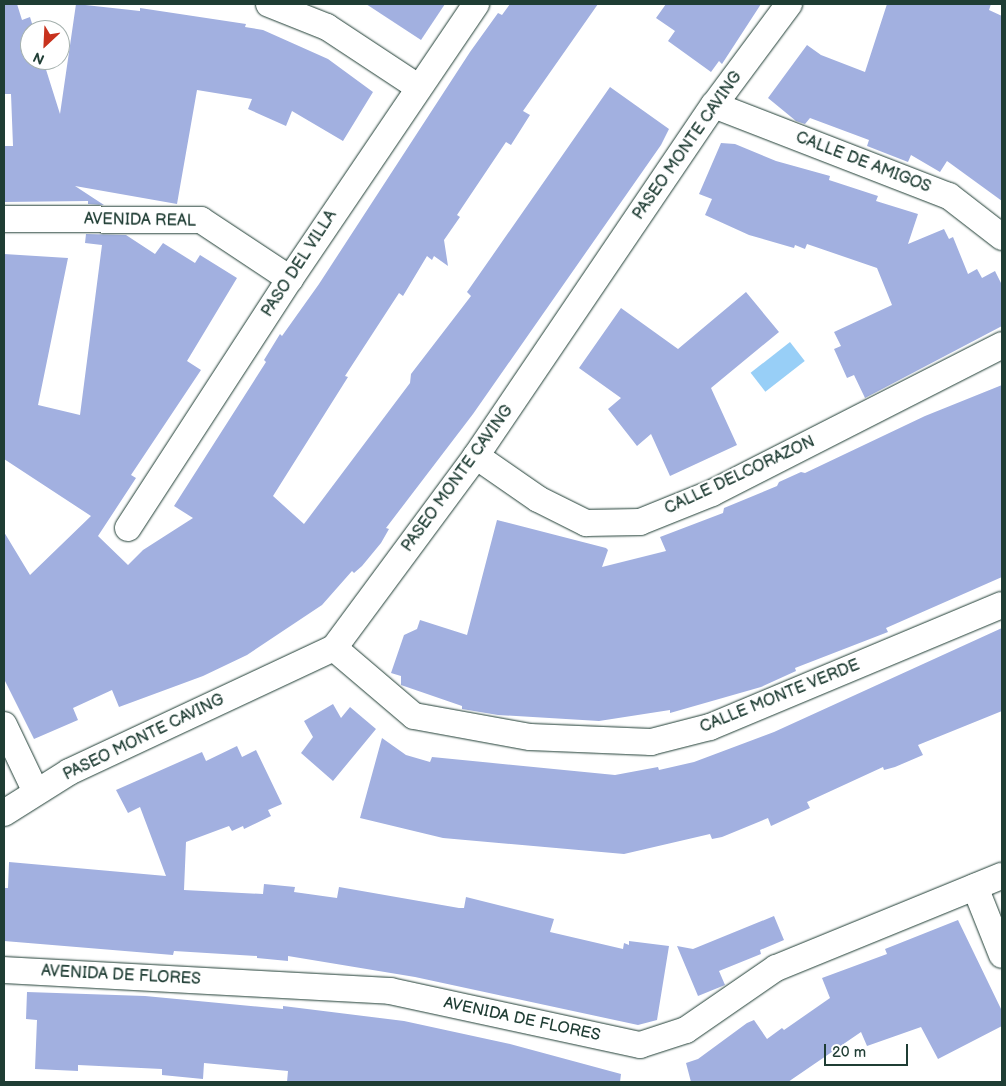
<!DOCTYPE html>
<html>
<head>
<meta charset="utf-8">
<style>
	body { margin:0 }
	#map { position:relative; width:1006px; height:1086px; overflow:hidden; background:#fff; font-family:"Balsamiq Sans",sans-serif }
	div>[style] { position:absolute }
	.water>* { inset:0; background:#98cff7; transform-origin:0 0 }
	.building>* { inset:0; background:#a2b0e0 }
	.roads { filter:drop-shadow(0 0 1px #1f3d34) drop-shadow(0 0 1px #1f3d34) }
	.minor>* { height:26px; margin:-13px; padding:0 13px; transform-origin:13px; border-radius:13px; background:#fff }
	span { translate:-50% -50%; white-space:nowrap; text-align:center; line-height:1.15; -webkit-text-stroke:4.5px #fff; paint-order:stroke }
	.street-label { font-size:16px; color:#1f3d34 }
	.frame { position:absolute; inset:0; border:5px solid #1f3d34; pointer-events:none }
	.north { position:absolute; left:20px; top:20px; width:50px; height:50px; box-sizing:border-box; background:#fff; border:1px solid #a5b1ae; border-radius:50%; rotate:205deg; font-size:14px; font-weight:700; line-height:20px; text-align:center; color:#1f3d34 }
	.north::after { content:''; display:block; margin:auto; width:18px; height:22px; background:#c8321e; clip-path:polygon(50% 0,100% 100%,50% 72%,0 100%) }
	.scale { position:absolute; left:824px; top:1044px; width:84px; height:22px; box-sizing:border-box; border:2px solid #1f3d34; border-top:0; padding-left:6px; font-size:15px; line-height:18px; white-space:nowrap; color:#1f3d34; -webkit-text-stroke:4px #fff; paint-order:stroke }
</style>
</head>
<body>
<div id="map">
	<div class="water">
		<div style="left:790px;top:342px;width:24px;height:50px;rotate:52deg"></div>
	</div>
	<div class="building">
		<div style="clip-path:polygon(4px 4px,17px 4px,22px 20px,30px 17px,34px 30px,30px 30px,30px 60px,43px 60px,60px 114px,76px 4px,140px 11px,140px 8px,246px 24px,245px 27px,263px 30px,328px 59px,373px 92px,343px 141px,292px 111px,286px 126px,248px 109px,252px 99px,197px 90px,177px 204px,75px 186px,104px 205px,88px 204px,88px 201px,4px 202px,4px 146px,13px 146px,11px 94px,4px 94px)"></div>
		<div style="clip-path:polygon(366px 4px,445px 4px,421px 40px)"></div>
		<div style="clip-path:polygon(510px 4px,598px 4px,523px 111px,530px 115px,511px 145px,506px 142px,457px 215px,460px 217px,444px 240px,448px 266px,434px 256px,432px 260px,427px 256px,403px 296px,399px 293px,345px 376px,348px 377px,273px 496px,304px 524px,410px 383px,411px 374px,471px 296px,467px 292px,610px 87px,669px 129px,661px 145px,473px 414px,386px 528px,389px 529px,381px 543px,362px 566px,354px 573px,352px 571px,322px 605px,247px 655px,203px 676px,119px 707px,112px 690px,73px 708px,78px 720px,34px 739px,4px 679px,4px 532px,30px 575px,91px 516px,4px 459px,4px 254px,68px 258px,38px 405px,80px 415px,102px 245px,85px 243px,86px 234px,126px 235px,155px 254px,163px 243px,195px 263px,200px 255px,237px 278px,187px 361px,201px 370px,131px 475px,136px 478px,98px 536px,128px 565px,143px 550px,193px 518px,174px 506px,266px 362px,264px 360px,280px 334px,282px 336px,319px 284px,470px 52px,498px 13px,502px 15px)"></div>
		<div style="clip-path:polygon(666px 4px,761px 4px,722px 64px,719px 61px,711px 72px,668px 41px,675px 31px,656px 18px)"></div>
		<div style="clip-path:polygon(887px 4px,991px 4px,989px 10px,1002px 16px,1002px 201px,947px 161px,940px 172px,911px 155px,908px 162px,867px 146px,869px 140px,810px 118px,805px 124px,796px 121px,768px 98px,807px 45px,821px 55px,865px 72px)"></div>
		<div style="clip-path:polygon(721px 143px,735px 144px,776px 161px,830px 176px,829px 180px,878px 196px,876px 201px,918px 214px,908px 244px,944px 229px,949px 239px,953px 237px,968px 274px,977px 269px,982px 278px,995px 271px,1002px 285px,1002px 326px,865px 398px,854px 375px,847px 378px,834px 349px,841px 346px,834px 332px,892px 305px,877px 268px,807px 244px,805px 249px,795px 245px,794px 248px,749px 235px,705px 215px,712px 199px,699px 194px)"></div>
		<div style="clip-path:polygon(746px 292px,779px 332px,711px 388px,737px 445px,670px 476px,651px 434px,637px 446px,608px 409px,621px 398px,579px 368px,621px 308px,678px 349px)"></div>
		<div style="clip-path:polygon(1002px 385px,1002px 577px,886px 628px,888px 632px,795px 668px,796px 671px,761px 687px,670px 713px,670px 710px,599px 721px,498px 715px,462px 709px,462px 706px,401px 685px,401px 676px,391px 673px,404px 635px,417px 629px,420px 620px,467px 635px,497px 520px,606px 548px,608px 550px,602px 567px,666px 551px,660px 537px,723px 513px,724px 508px,777px 486px,779px 482px,801px 472px,805px 473px,925px 416px)"></div>
		<div style="clip-path:polygon(1002px 628px,1002px 711px,918px 745px,923px 755px,895px 767px,884px 770px,883px 767px,807px 802px,810px 808px,771px 826px,768px 818px,722px 837px,712px 839px,710px 834px,624px 854px,443px 838px,360px 818px,382px 738px,406px 755px,430px 762px,432px 757px,615px 775px,658px 767px,659px 770px,694px 762px,774px 732px)"></div>
		<div style="clip-path:polygon(333px 704px,341px 718px,350px 707px,376px 729px,333px 781px,301px 753px,313px 737px,304px 721px)"></div>
		<div style="clip-path:polygon(237px 746px,242px 757px,256px 750px,282px 804px,268px 810px,271px 816px,244px 829px,243px 826px,232px 831px,229px 826px,186px 842px,184px 890px,263px 894px,264px 884px,295px 887px,294px 892px,337px 898px,339px 887px,459px 908px,464px 908px,466px 897px,554px 919px,550px 932px,623px 949px,624px 943px,629px 945px,629px 941px,669px 946px,657px 1020px,638px 1025px,415px 977px,288px 956px,288px 961px,257px 958px,257px 956px,174px 951px,173px 955px,4px 941px,4px 888px,8px 888px,9px 862px,166px 876px,140px 807px,128px 813px,116px 790px,202px 752px,206px 761px)"></div>
		<div style="clip-path:polygon(774px 916px,784px 940px,760px 950px,761px 954px,719px 971px,725px 985px,698px 996px,677px 946px,693px 949px)"></div>
		<div style="clip-path:polygon(958px 920px,1002px 1011px,1002px 1026px,938px 1059px,921px 1027px,867px 1046px,861px 1032px,788px 1082px,691px 1082px,686px 1063px,698px 1059px,747px 1023px,754px 1020px,767px 1039px,782px 1028px,784px 1030px,830px 998px,822px 978px,887px 954px,885px 949px)"></div>
		<div style="clip-path:polygon(27px 992px,145px 996px,283px 1009px,283px 1006px,404px 1021px,510px 1044px,621px 1074px,620px 1082px,287px 1082px,288px 1071px,204px 1063px,203px 1079px,162px 1075px,162px 1069px,78px 1065px,78px 1071px,35px 1069px,37px 1020px,26px 1019px)"></div>
	</div>
	<div class="roads">
		<div class="minor">
			<div style="left:269px;top:4px;width:62px;rotate:21.6deg"></div>
			<div style="left:327px;top:27px;width:109px;rotate:33.4deg"></div>
			<div style="left:714px;top:105px;width:252px;rotate:21.2deg"></div>
			<div style="left:949px;top:196px;width:67px;rotate:37.7deg"></div>
			<div style="left:4px;top:219px;width:197px;rotate:0.3deg"></div>
			<div style="left:201px;top:220px;width:107px;rotate:33.5deg"></div>
			<div style="left:476px;top:456px;width:75px;rotate:34.7deg"></div>
			<div style="left:538px;top:499px;width:54px;rotate:26.6deg"></div>
			<div style="left:586px;top:523px;width:54px;rotate:-1.1deg"></div>
			<div style="left:640px;top:522px;width:78px;rotate:-21.9deg"></div>
			<div style="left:712px;top:493px;width:326px;rotate:-27deg"></div>
			<div style="left:128px;top:528px;width:297px;rotate:-57deg"></div>
			<div style="left:290px;top:279px;width:332px;rotate:-55.9deg"></div>
			<div style="left:334px;top:648px;width:105px;rotate:40.4deg"></div>
			<div style="left:414px;top:716px;width:118px;rotate:10.3deg"></div>
			<div style="left:530px;top:737px;width:121px;rotate:2.4deg"></div>
			<div style="left:651px;top:742px;width:61px;rotate:-14.3deg"></div>
			<div style="left:710px;top:727px;width:316px;rotate:-22.7deg"></div>
			<div style="left:4px;top:725px;width:74px;rotate:64.5deg"></div>
			<div style="left:4px;top:813px;width:77px;rotate:-32.2deg"></div>
			<div style="left:69px;top:772px;width:293px;rotate:-25.1deg"></div>
			<div style="left:334px;top:648px;width:239px;rotate:-53.5deg"></div>
			<div style="left:476px;top:456px;width:424px;rotate:-55.9deg"></div>
			<div style="left:714px;top:105px;width:126px;rotate:-53.4deg"></div>
			<div style="left:975px;top:887px;width:73px;rotate:68.3deg"></div>
			<div style="left:4px;top:970px;width:387px;rotate:3.1deg"></div>
			<div style="left:390px;top:991px;width:256px;rotate:12.2deg"></div>
			<div style="left:640px;top:1045px;width:48px;rotate:-18.1deg"></div>
			<div style="left:686px;top:1030px;width:109px;rotate:-34.6deg"></div>
			<div style="left:776px;top:968px;width:244px;rotate:-22.2deg"></div>
		</div>
	</div>
	<div class="street-label">
		<span style="left:688px;top:146px;rotate:-55deg">PASEO MONTE CAVING</span>
		<span style="left:863px;top:163px;rotate:21deg">CALLE DE AMIGOS</span>
		<span style="left:140px;top:221px;rotate:1deg">AVENIDA REAL</span>
		<span style="left:300px;top:264px;rotate:-57deg">PASO DEL VILLA</span>
		<span style="left:740px;top:476px;rotate:-25deg">CALLE DELCORAZON</span>
		<span style="left:458px;top:479px;rotate:-54deg">PASEO MONTE CAVING</span>
		<span style="left:780px;top:697px;rotate:-22deg">CALLE MONTE VERDE</span>
		<span style="left:144px;top:738px;rotate:-26deg">PASEO MONTE CAVING</span>
		<span style="left:121px;top:976px;rotate:3deg">AVENIDA DE FLORES</span>
		<span style="left:522px;top:1020px;rotate:12deg">AVENIDA DE FLORES</span>
	</div>
	<div class="frame"></div>
	<div class="north">N</div>
	<div class="scale">20 m</div>
</div>
</body>
</html>
